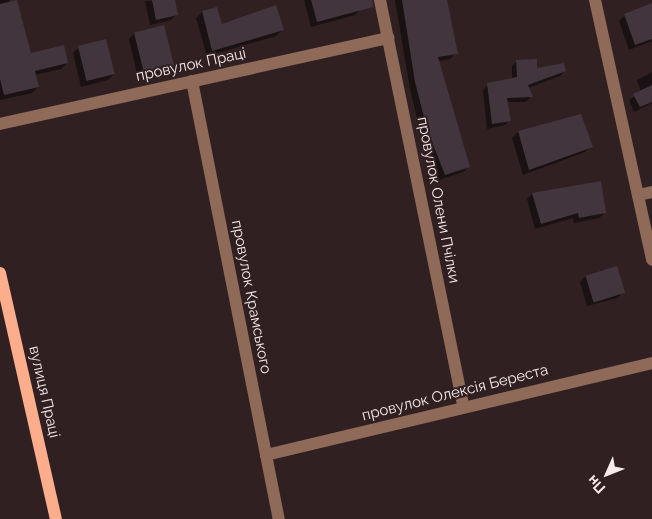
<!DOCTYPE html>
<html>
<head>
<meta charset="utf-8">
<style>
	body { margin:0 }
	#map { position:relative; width:652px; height:519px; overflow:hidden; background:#302022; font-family:Raleway,sans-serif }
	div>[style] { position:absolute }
	.shadow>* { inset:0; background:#0007 }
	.building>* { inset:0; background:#43353e; transform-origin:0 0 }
	.minor>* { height:12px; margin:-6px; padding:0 6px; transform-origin:6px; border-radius:6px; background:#8f6a59 }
	.major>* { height:12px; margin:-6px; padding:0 6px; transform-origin:6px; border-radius:6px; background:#fbad8c }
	span { translate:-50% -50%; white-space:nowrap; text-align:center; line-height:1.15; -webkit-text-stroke:4px #302022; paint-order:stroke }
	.street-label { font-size:15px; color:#f6eaeb }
	.north { position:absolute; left:582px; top:449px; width:50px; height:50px; -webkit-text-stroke:4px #302022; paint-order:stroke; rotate:226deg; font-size:14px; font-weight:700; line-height:20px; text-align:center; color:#f6eaeb }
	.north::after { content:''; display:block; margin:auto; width:18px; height:22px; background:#f6eaeb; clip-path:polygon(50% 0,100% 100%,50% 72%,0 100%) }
</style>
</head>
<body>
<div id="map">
	<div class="shadow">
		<div style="clip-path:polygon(0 0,9px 0,30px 54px,67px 63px,61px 69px,35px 75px,38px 87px,32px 93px,0 100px)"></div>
		<div style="clip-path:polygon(174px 0,177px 14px,171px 20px,150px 25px,145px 1px)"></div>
		<div style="clip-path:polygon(304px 0,359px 0,361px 9px,355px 15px,311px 27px)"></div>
		<div style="clip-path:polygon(395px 0,429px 0,456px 53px,450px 59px,438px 61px,469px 166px,463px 172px,439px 180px,421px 135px,410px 89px)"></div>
		<div style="clip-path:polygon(652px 8px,652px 41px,629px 50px,619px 21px,625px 15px)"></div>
		<div style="clip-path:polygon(202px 12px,221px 26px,282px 30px,276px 36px,207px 56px,196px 18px)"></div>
		<div style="clip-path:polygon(135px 33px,173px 65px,167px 71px,138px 78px,129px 39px)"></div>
		<div style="clip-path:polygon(79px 47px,114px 74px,108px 80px,81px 87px,73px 53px)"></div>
		<div style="clip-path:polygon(517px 61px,536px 70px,565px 70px,560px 76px,528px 88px,531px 97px,526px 102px,507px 102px,510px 120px,505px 125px,487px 129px,483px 90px,488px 85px,512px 79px,512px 66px)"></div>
		<div style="clip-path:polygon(652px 72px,652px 103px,634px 112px,629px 100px,641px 92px,637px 80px)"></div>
		<div style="clip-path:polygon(518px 132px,591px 146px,585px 152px,523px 175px,512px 138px)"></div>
		<div style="clip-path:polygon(532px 194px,605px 213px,599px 218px,574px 223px,573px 218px,535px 229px,527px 199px)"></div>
		<div style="clip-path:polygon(586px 276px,623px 292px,617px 298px,587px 306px,580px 282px)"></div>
	</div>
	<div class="building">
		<div style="clip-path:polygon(17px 0,31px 53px,64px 45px,68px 63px,35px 71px,39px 87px,4px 95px,0 79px,0 4px)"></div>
		<div style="clip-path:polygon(152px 0,175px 0,178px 15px,156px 20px)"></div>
		<div style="clip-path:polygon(311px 0,372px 0,373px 7px,317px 22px)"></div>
		<div style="clip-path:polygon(402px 0,447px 0,458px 54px,438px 57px,470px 167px,445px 175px,427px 129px,415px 82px)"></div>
		<div style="clip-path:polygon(652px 3px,652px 39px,635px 45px,624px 14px)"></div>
		<div style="clip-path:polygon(276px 5px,284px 30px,212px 51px,202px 11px,217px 7px,222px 24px)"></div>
		<div style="left:164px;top:25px;width:42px;height:31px;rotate:76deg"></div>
		<div style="left:106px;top:39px;width:36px;height:29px;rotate:76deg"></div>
		<div style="clip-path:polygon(537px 59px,537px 68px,564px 63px,566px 71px,528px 85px,533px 97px,507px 98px,511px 121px,492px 124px,487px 83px,517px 77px,516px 60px)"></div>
		<div style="clip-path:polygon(652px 85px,652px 102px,640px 107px,633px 94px)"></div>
		<div style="clip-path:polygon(581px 114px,593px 147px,529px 170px,518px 131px)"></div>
		<div style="clip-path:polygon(601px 181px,606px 213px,579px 218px,578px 213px,541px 224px,532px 193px)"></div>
		<div style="left:617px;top:266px;width:28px;height:33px;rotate:73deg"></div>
	</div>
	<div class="minor">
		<div style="left:380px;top:0;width:414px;rotate:78.4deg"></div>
		<div style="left:595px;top:0;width:266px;rotate:77.6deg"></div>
		<div style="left:192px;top:81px;width:447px;rotate:78.8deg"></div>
		<div style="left:0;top:124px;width:398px;rotate:-12.5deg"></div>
		<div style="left:638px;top:195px;width:14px;rotate:-12deg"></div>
		<div style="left:266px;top:455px;width:397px;rotate:-13.4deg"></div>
	</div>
	<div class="major">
		<div style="left:0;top:273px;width:252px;rotate:77.2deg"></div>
	</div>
	<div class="street-label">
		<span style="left:191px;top:65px;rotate:-12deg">провулок Праці</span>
		<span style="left:438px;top:200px;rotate:79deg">провулок Олени Пчілки</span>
		<span style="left:251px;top:297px;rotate:79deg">провулок Крамського</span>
		<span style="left:44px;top:392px;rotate:77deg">вулиця Праці</span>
		<span style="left:455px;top:393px;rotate:-14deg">провулок Олексія Береста</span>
	</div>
	<div class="north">Пн</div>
</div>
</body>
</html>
